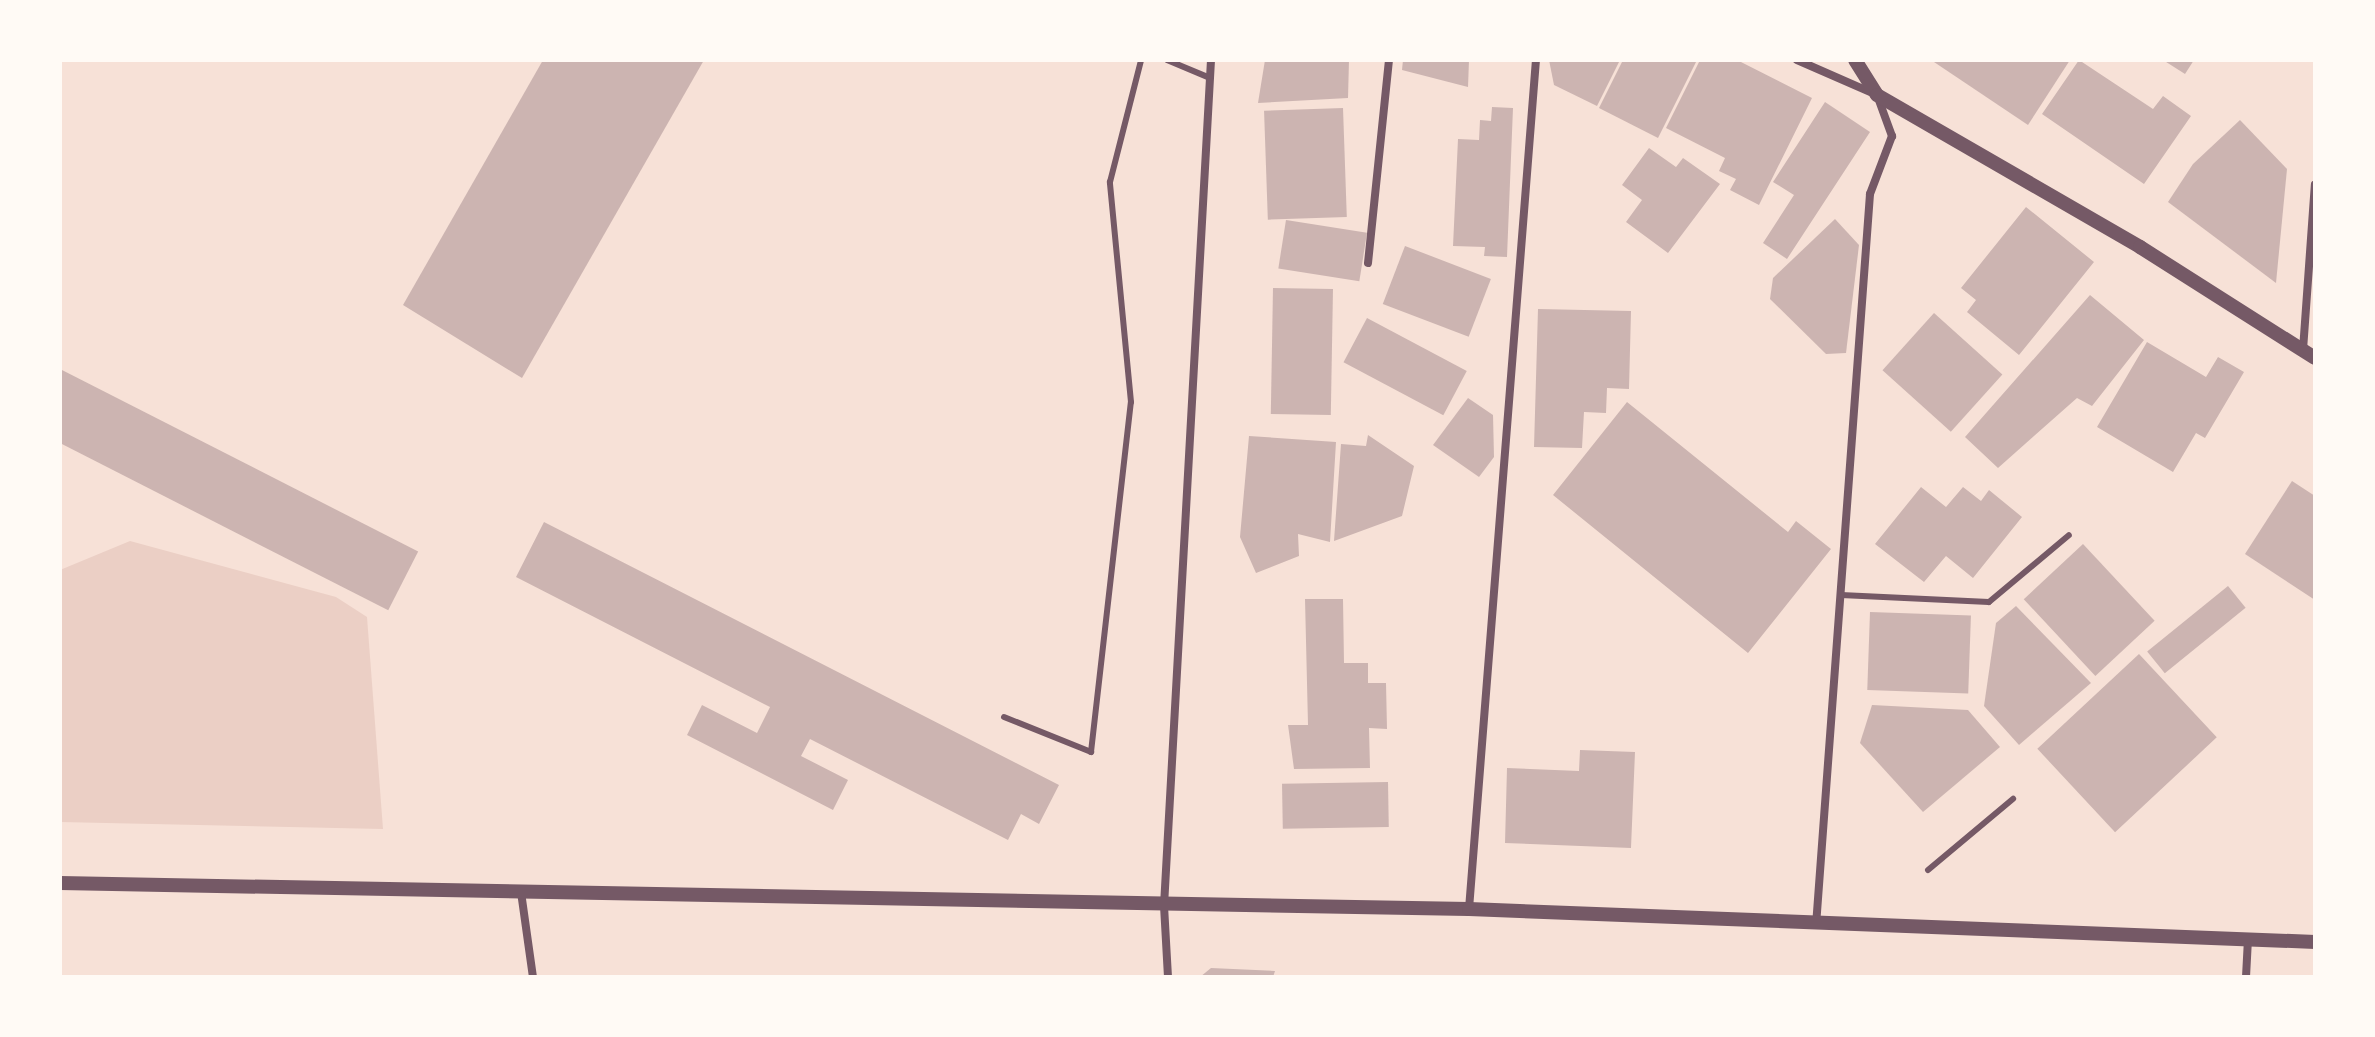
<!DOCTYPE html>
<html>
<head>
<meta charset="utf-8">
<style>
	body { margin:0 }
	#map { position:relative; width:2375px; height:1037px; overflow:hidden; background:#f7e1d7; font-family:Inter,sans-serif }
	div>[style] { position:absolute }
	.green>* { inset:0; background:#ebcfc5 }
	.building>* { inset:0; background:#ccb4b1; transform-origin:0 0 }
	.service>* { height:6px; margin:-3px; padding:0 3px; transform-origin:3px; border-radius:3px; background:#755966 }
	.minor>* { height:8px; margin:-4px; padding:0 4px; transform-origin:4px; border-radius:4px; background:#755966 }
	.tertiary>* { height:14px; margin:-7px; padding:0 7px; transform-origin:7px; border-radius:7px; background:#755966 }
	span { translate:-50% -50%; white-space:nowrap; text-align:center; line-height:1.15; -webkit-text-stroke:6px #fffaf5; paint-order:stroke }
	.frame { position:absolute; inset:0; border:62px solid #fffaf5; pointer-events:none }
</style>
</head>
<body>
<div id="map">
	<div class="green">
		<div style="clip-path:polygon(130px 541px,336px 597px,367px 617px,383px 829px,60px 822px,60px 570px)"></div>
	</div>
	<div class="building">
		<div style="clip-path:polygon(543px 60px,704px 60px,522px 378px,403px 305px)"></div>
		<div style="clip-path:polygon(1265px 60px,1349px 60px,1348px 98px,1258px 103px)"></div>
		<div style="clip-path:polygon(1403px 60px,1469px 60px,1468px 87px,1402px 70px)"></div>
		<div style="clip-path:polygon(1549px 60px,1620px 60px,1597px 106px,1554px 85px)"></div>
		<div style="clip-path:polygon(1623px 60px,1697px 60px,1658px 138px,1599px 108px)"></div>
		<div style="clip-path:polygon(1700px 60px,1737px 60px,1812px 98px,1759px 205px,1730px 190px,1736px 179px,1719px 171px,1725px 158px,1666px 128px)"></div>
		<div style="clip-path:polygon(1931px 60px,2070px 60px,2028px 125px)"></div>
		<div style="clip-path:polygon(2079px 60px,2153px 109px,2163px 96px,2191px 116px,2144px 184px,2042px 114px)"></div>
		<div style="clip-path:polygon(2163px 60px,2194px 60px,2185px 74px)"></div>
		<div style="clip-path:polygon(1825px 102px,1870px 132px,1787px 259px,1763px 243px,1794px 195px,1773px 182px)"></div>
		<div style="clip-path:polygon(1492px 107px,1513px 108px,1507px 257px,1484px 256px,1485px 247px,1453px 246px,1458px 139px,1479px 140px,1480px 120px,1491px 121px)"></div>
		<div style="left:1343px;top:108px;width:109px;height:79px;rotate:88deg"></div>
		<div style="clip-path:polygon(2240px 120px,2287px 169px,2276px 283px,2168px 202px,2193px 164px)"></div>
		<div style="clip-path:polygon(1649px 148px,1676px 167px,1683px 158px,1720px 184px,1668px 253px,1626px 222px,1642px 200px,1622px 185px)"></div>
		<div style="clip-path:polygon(2026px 207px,2094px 262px,2019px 355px,1967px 312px,1976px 300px,1961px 288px)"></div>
		<div style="clip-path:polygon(1835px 219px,1859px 245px,1846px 353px,1826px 354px,1770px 299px,1773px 278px)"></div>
		<div style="left:1286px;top:220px;width:82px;height:49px;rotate:9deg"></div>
		<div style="left:1405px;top:246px;width:92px;height:62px;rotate:21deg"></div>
		<div style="left:1273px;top:288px;width:60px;height:126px;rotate:1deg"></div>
		<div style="clip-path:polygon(2090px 295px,2144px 340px,2092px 406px,2077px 398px,1998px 468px,1965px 437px)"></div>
		<div style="clip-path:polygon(1538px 309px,1631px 311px,1629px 389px,1607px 388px,1606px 413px,1584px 412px,1582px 448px,1534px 447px)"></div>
		<div style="left:1934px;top:313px;width:92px;height:77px;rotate:42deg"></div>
		<div style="left:1367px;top:318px;width:113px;height:50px;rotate:28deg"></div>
		<div style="clip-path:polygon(2147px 342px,2206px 377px,2218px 357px,2244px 372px,2205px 438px,2196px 433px,2173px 472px,2097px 427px)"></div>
		<div style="left:60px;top:369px;width:402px;height:66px;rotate:27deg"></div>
		<div style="clip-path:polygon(1468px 398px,1493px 415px,1494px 457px,1479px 477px,1433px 445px)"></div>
		<div style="clip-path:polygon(1627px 402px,1788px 532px,1796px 521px,1831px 549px,1748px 653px,1553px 495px)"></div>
		<div style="clip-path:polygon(1368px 435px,1414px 466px,1402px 516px,1334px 541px,1341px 444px,1366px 446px)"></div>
		<div style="clip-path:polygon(1249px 436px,1336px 442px,1330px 542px,1298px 534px,1299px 556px,1256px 573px,1240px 537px)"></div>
		<div style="clip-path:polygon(2292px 481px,2315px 496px,2315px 600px,2245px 554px)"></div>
		<div style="clip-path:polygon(1921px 487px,1946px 507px,1963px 487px,1981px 501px,1989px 490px,2022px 517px,1973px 578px,1946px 556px,1924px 582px,1875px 544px)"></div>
		<div style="clip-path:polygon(544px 522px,1059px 785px,1039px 824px,1021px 814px,1008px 840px,810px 739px,801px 756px,848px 780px,833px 810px,687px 735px,702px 705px,757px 733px,770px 707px,516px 577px)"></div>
		<div style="left:2083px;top:544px;width:105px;height:81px;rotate:47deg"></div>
		<div style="left:2228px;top:586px;width:28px;height:104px;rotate:51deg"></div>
		<div style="clip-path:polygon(1305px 599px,1343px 599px,1344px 663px,1368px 663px,1368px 683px,1386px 683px,1387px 729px,1369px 728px,1370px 768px,1294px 769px,1288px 725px,1308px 725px)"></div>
		<div style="clip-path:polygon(2016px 606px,2091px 683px,2019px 745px,1984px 706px,1996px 623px)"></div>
		<div style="left:1870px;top:612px;width:101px;height:78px;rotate:2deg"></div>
		<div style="left:2139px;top:654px;width:114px;height:139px;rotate:47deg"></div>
		<div style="clip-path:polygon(1872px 705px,1968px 710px,2000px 747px,1923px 812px,1860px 743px)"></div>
		<div style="clip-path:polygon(1580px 750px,1635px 752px,1631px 848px,1505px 843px,1507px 768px,1579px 771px)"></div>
		<div style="left:1388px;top:782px;width:45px;height:106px;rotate:89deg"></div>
		<div style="clip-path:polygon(1211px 968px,1275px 971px,1273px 977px,1200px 977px)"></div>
	</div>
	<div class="service">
		<div style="left:1167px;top:60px;width:47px;rotate:22.7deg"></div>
		<div style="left:1841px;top:595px;width:148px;rotate:2.7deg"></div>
		<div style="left:1989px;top:602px;width:104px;rotate:-39.9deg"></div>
		<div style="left:1004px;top:717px;width:94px;rotate:21.9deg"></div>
		<div style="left:1091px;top:752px;width:352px;rotate:-83.5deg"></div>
		<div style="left:1131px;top:402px;width:221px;rotate:-95.5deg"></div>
		<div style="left:1110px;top:182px;width:126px;rotate:-75.7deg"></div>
		<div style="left:1928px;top:870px;width:111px;rotate:-39.9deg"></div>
	</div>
	<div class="minor">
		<div style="left:1797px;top:60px;width:87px;rotate:23.6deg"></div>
		<div style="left:1877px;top:95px;width:44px;rotate:69.9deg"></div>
		<div style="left:1892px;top:136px;width:62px;rotate:110.8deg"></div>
		<div style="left:1870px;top:194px;width:733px;rotate:94.22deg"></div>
		<div style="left:1368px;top:263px;width:204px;rotate:-84.1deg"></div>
		<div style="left:2303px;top:350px;width:166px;rotate:-85.9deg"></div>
		<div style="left:521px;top:892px;width:86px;rotate:82deg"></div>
		<div style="left:1469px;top:909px;width:852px;rotate:-85.49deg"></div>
		<div style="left:1168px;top:977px;width:71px;rotate:-93.2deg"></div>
		<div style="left:1164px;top:906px;width:847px;rotate:-86.82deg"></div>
		<div style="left:2246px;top:977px;width:37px;rotate:-87deg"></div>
	</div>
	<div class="tertiary">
		<div style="left:1855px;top:60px;width:41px;rotate:57.8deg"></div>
		<div style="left:1877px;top:95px;width:304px;rotate:30deg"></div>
		<div style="left:2140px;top:247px;width:207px;rotate:32.4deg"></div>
		<div style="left:60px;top:883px;width:1409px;rotate:1.06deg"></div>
		<div style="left:1469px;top:909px;width:847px;rotate:2.23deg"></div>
	</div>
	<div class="frame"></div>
</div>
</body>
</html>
